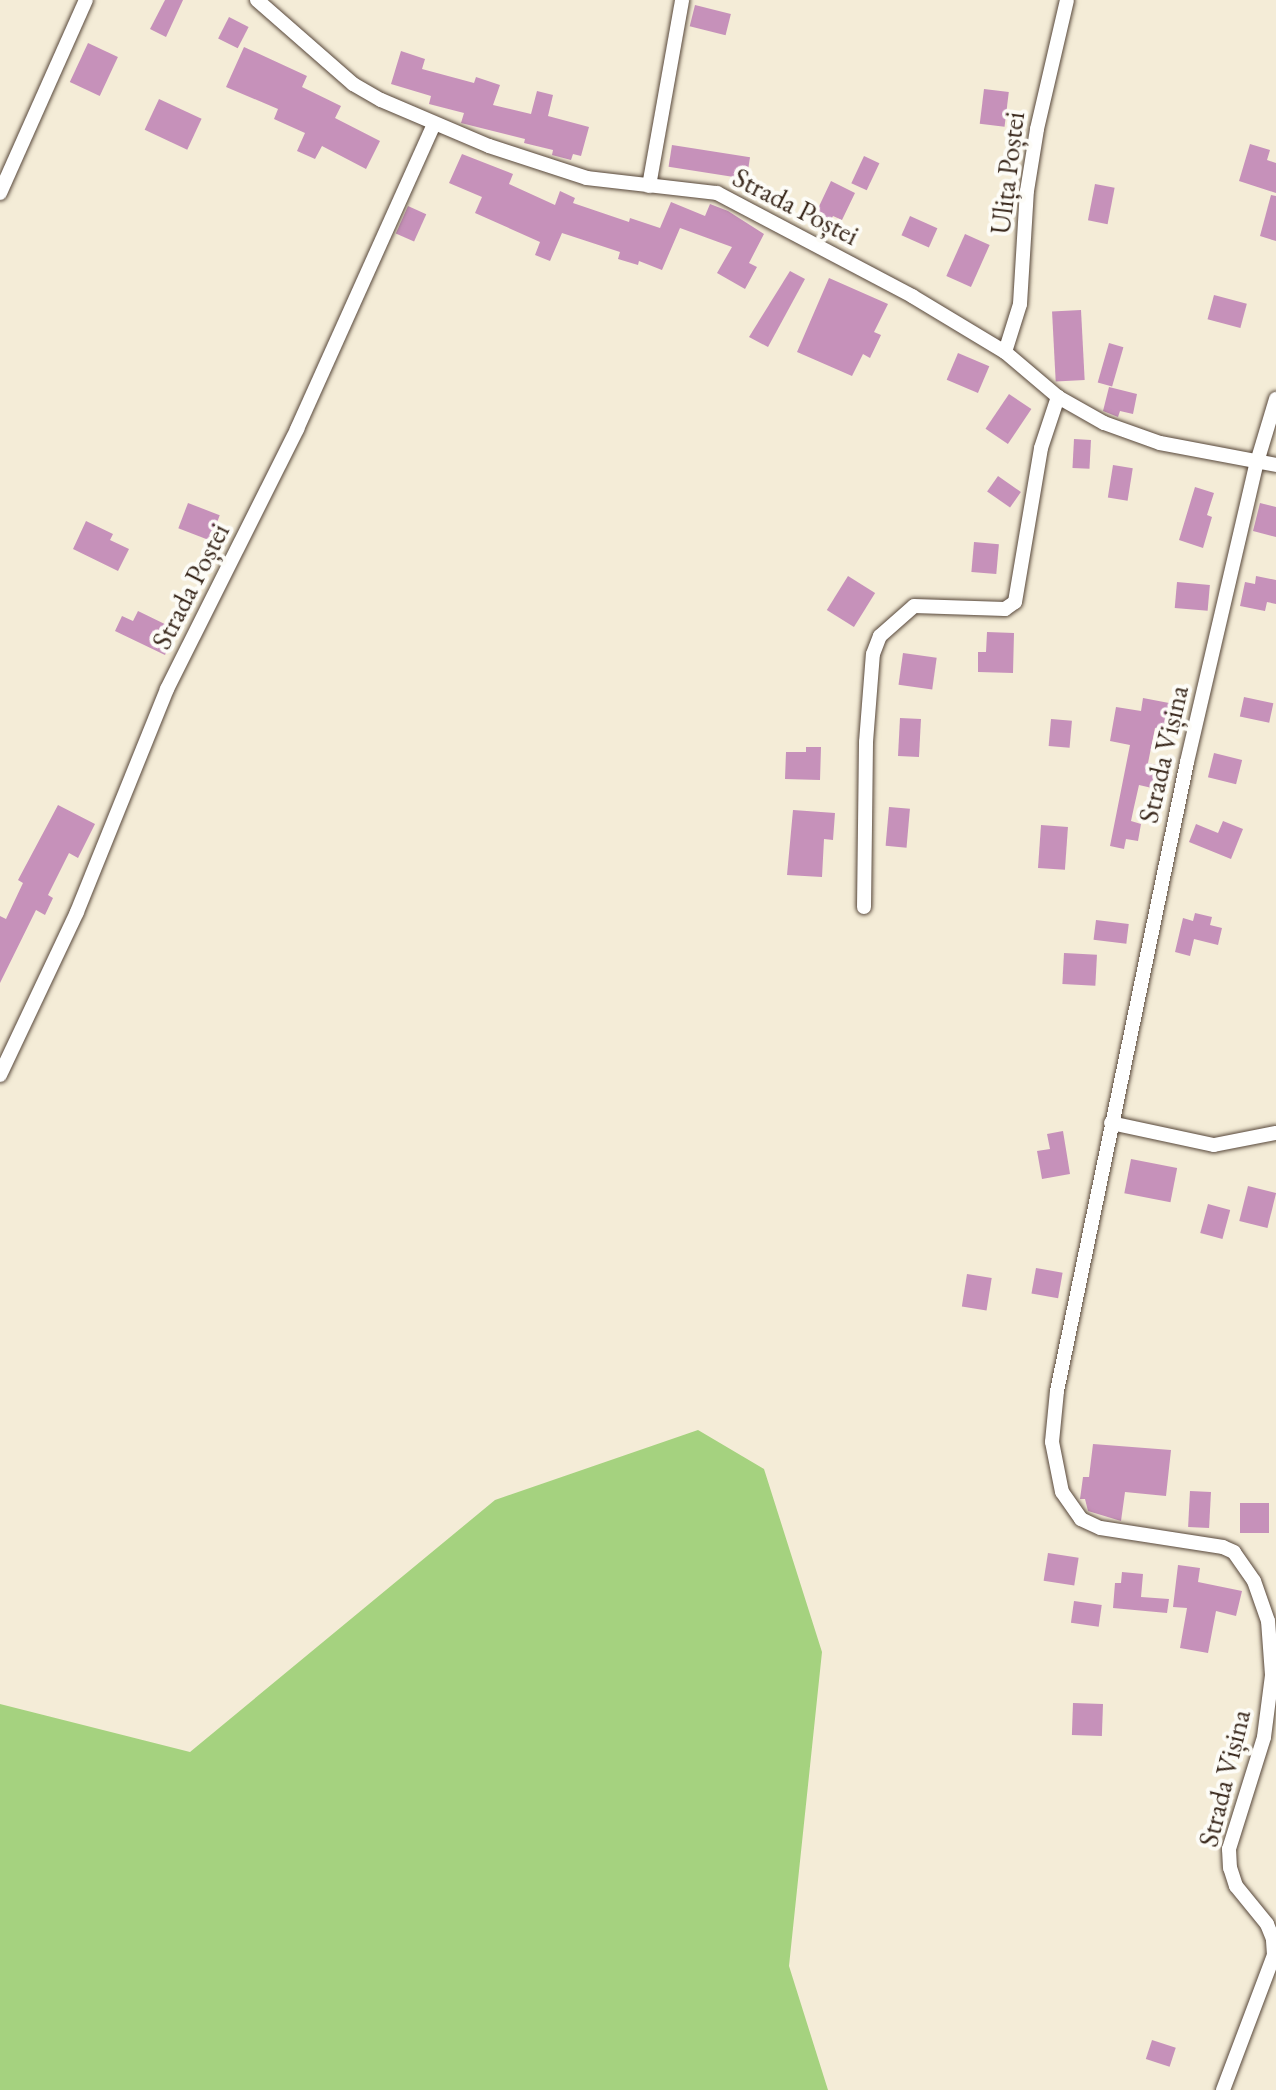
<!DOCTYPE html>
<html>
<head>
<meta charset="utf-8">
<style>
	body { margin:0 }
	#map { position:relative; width:1276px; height:2090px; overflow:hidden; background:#f4ecd7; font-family:"EB Garamond",serif }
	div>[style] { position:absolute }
	.green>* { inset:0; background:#a5d27f }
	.building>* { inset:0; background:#c691ba; transform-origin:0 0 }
	.roads { filter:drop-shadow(0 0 2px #57473a) drop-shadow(0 0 2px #57473a) }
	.street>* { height:14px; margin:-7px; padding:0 7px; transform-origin:7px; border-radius:7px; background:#fff }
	span { translate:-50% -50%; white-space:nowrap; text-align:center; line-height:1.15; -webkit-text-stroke:8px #fdfcf7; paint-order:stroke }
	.street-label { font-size:28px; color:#3b2a1e }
</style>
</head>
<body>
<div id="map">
	<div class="green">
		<div style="clip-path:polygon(698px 1430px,764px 1469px,822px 1652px,789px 1966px,828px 2090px,0 2090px,0 1704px,190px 1752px,495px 1500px)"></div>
	</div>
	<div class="building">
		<div style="clip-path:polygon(165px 0,183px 0,166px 37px,150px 29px)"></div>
		<div style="left:695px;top:5px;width:37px;height:22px;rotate:14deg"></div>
		<div style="left:229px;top:17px;width:22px;height:24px;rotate:27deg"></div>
		<div style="left:88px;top:43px;width:33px;height:43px;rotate:25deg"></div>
		<div style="clip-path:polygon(244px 47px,307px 76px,302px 87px,341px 106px,335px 118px,380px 141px,366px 169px,322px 146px,315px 159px,297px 151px,305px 133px,274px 119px,278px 109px,226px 87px)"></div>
		<div style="clip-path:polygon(401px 51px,425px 59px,422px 69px,474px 83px,476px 77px,500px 85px,493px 105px,531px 114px,537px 91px,553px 95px,548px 116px,589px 127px,581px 156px,573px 154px,571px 160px,552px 155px,553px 150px,524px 143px,525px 139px,461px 123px,464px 113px,429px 104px,431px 96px,391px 84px)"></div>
		<div style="left:984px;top:89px;width:25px;height:35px;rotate:7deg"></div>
		<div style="left:159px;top:99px;width:47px;height:34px;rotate:25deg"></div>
		<div style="clip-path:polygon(1250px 144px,1270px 150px,1267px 160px,1276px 163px,1276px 193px,1239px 181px)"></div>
		<div style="left:672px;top:145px;width:79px;height:22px;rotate:9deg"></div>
		<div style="clip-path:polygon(462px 154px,513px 174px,509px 184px,555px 205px,560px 191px,575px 198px,573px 203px,629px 222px,630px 218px,660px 228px,671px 202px,705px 216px,710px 204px,728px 211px,764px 234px,749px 263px,757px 267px,745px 289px,717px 273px,732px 247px,680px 228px,662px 270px,639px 261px,638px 265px,618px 259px,620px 252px,562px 233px,550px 261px,535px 255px,540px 242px,475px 213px,482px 197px,449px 183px)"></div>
		<div style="left:864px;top:156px;width:17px;height:30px;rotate:25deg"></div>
		<div style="clip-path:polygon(831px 181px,855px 193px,842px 220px,833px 216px,827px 227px,813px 219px)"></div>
		<div style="left:1095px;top:184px;width:20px;height:37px;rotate:11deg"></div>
		<div style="clip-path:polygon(1271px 195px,1276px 196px,1276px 241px,1260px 236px)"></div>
		<div style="left:408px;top:206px;width:20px;height:30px;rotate:24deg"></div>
		<div style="left:910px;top:216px;width:30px;height:21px;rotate:24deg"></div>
		<div style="left:965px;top:234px;width:27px;height:46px;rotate:24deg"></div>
		<div style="clip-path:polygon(790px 271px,805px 279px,768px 347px,749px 337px)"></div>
		<div style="clip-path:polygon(829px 278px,888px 304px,874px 332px,881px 335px,870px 358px,863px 354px,852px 376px,797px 352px)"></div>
		<div style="left:1214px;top:295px;width:34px;height:25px;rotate:15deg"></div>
		<div style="left:1081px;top:310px;width:70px;height:29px;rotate:87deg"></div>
		<div style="left:1109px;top:343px;width:15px;height:41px;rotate:16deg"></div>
		<div style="left:958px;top:353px;width:34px;height:29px;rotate:23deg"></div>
		<div style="clip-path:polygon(1109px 387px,1137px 394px,1133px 414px,1120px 411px,1118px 417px,1103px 411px)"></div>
		<div style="left:1009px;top:394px;width:27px;height:42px;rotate:34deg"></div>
		<div style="left:1074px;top:439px;width:17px;height:29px;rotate:3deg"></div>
		<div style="left:1113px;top:465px;width:20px;height:33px;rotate:9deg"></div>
		<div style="left:998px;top:476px;width:28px;height:19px;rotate:35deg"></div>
		<div style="clip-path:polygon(1195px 487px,1214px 493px,1207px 515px,1212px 517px,1203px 548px,1179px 540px)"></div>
		<div style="left:188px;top:503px;width:34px;height:27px;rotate:21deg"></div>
		<div style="clip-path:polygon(1260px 503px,1276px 507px,1276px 537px,1253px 531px)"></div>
		<div style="clip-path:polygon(86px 521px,113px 534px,110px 540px,129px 549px,118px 571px,73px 549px)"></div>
		<div style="left:974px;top:542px;width:25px;height:30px;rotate:5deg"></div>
		<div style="left:848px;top:576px;width:32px;height:40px;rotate:32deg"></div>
		<div style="clip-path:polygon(1256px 576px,1276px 580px,1276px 604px,1267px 602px,1265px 611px,1240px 606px,1245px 582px,1255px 584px)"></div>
		<div style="left:1177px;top:582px;width:33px;height:26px;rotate:5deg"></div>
		<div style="clip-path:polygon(138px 611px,177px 630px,165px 655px,115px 631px,122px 616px,133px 621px)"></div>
		<div style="clip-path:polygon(987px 632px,1014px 633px,1013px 673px,978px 672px,978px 652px,986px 652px)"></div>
		<div style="left:903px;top:653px;width:34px;height:32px;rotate:8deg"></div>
		<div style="left:1244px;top:697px;width:30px;height:20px;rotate:12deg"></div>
		<div style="clip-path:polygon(1143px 698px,1169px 703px,1164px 730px,1155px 728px,1148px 763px,1157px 765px,1152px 788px,1139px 785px,1134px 807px,1131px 821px,1141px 824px,1138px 841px,1126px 839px,1124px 849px,1110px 846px,1130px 745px,1110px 741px,1116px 707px,1141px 711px)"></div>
		<div style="left:900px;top:718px;width:21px;height:38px;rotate:3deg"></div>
		<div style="left:1051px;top:719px;width:21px;height:27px;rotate:5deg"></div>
		<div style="clip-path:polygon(806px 747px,821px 747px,820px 780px,785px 779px,786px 752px,806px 752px)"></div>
		<div style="left:1214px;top:753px;width:29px;height:25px;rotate:14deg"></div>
		<div style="clip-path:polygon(58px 805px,95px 824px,78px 858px,69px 853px,48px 895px,53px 898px,45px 915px,36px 910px,0 983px,0 916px,6px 919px,23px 883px,18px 880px)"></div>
		<div style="left:889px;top:807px;width:21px;height:39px;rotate:5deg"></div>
		<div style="clip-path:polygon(793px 810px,835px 813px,833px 840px,824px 839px,822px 877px,787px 875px)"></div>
		<div style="clip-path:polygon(1223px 821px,1243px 829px,1231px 859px,1189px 842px,1196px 824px,1218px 833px)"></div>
		<div style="left:1041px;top:825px;width:27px;height:43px;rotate:4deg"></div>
		<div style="clip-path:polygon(1195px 913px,1212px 917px,1210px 925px,1222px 928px,1218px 945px,1194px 939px,1190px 956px,1175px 952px,1183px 918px,1193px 921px)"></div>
		<div style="left:1096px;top:920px;width:33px;height:20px;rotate:7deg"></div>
		<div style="left:1064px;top:953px;width:33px;height:31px;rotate:3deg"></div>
		<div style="clip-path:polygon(1063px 1131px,1070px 1174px,1042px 1179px,1037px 1151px,1050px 1149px,1047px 1134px)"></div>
		<div style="left:1131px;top:1159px;width:47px;height:35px;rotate:11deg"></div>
		<div style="left:1248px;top:1186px;width:29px;height:36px;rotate:14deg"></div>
		<div style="left:1208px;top:1204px;width:23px;height:30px;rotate:15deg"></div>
		<div style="left:1036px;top:1268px;width:27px;height:26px;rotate:10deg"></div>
		<div style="left:967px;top:1274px;width:25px;height:33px;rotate:9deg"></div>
		<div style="clip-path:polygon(1093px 1444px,1171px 1450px,1166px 1496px,1125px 1492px,1121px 1521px,1088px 1511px,1085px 1499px,1080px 1499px,1083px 1477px,1089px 1477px)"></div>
		<div style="left:1190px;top:1491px;width:21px;height:36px;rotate:3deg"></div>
		<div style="left:1269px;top:1503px;width:30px;height:29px;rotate:90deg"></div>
		<div style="left:1048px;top:1553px;width:31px;height:28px;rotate:9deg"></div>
		<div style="clip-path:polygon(1178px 1565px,1200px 1568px,1198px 1582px,1242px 1591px,1236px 1616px,1216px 1611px,1208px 1653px,1180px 1648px,1187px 1608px,1173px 1607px)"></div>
		<div style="clip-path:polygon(1122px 1572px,1143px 1574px,1141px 1597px,1169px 1599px,1167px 1613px,1113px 1608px,1115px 1583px,1121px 1583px)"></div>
		<div style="left:1074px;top:1601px;width:28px;height:22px;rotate:8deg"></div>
		<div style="left:1073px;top:1703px;width:30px;height:32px;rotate:2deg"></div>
		<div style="left:1152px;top:2040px;width:25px;height:20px;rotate:18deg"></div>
	</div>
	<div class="roads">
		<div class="street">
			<div style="left:257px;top:0;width:128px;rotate:41.2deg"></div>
			<div style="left:353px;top:84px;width:32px;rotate:30deg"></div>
			<div style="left:381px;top:100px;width:117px;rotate:23.1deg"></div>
			<div style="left:489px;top:146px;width:103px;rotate:18.1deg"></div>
			<div style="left:587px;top:178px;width:131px;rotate:6.6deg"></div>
			<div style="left:717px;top:193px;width:221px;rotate:27.8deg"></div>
			<div style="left:912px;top:296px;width:109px;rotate:31.1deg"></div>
			<div style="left:1005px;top:352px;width:70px;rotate:40.3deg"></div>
			<div style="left:1058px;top:397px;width:53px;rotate:29.5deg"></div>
			<div style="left:1104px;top:423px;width:59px;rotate:19.7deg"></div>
			<div style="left:1160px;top:443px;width:118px;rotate:10.7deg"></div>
			<div style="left:649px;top:186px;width:189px;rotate:-79.9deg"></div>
			<div style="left:0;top:193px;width:211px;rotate:-66deg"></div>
			<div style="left:1005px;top:352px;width:50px;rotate:-72.6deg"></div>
			<div style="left:1020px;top:304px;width:113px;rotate:-86.5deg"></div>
			<div style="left:1027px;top:191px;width:63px;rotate:-80.8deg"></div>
			<div style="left:1037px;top:129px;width:132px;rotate:-76.9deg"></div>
			<div style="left:864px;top:907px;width:165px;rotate:-89.3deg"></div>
			<div style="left:866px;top:742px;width:88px;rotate:-85.5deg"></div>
			<div style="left:873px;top:654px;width:19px;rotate:-69deg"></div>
			<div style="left:880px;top:636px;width:45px;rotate:-41.4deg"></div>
			<div style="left:914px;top:606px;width:91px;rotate:1.9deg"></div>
			<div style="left:1005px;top:609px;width:12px;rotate:-35deg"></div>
			<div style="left:1015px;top:602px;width:156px;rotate:-80.4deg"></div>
			<div style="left:1041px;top:448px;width:54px;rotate:-71.6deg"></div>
			<div style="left:0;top:1075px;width:180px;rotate:-64.7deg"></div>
			<div style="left:77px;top:912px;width:240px;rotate:-68deg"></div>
			<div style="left:167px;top:689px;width:291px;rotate:-63.4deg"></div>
			<div style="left:297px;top:429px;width:334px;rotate:-65.8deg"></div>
			<div style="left:1111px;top:1123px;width:105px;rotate:12.1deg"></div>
			<div style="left:1214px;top:1145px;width:63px;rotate:-11deg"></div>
			<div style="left:1223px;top:2090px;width:144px;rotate:-69.3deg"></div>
			<div style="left:1274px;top:1955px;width:16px;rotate:-94deg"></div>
			<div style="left:1273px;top:1939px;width:16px;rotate:-112deg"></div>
			<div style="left:1267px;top:1924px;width:49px;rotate:-129.2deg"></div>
			<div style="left:1236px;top:1886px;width:19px;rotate:-108deg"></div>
			<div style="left:1230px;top:1868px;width:19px;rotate:-93deg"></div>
			<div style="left:1229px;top:1849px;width:117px;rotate:-72.6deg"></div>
			<div style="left:1264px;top:1737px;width:63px;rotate:-82.6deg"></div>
			<div style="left:1272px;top:1675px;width:54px;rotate:-94.2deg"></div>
			<div style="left:1268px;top:1621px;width:42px;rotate:-109.3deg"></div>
			<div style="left:1254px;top:1581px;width:35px;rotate:-125deg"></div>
			<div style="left:1234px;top:1552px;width:12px;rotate:-156deg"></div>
			<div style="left:1223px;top:1547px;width:124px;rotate:-171.2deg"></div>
			<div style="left:1100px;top:1528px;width:21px;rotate:-155deg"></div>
			<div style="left:1081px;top:1519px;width:33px;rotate:-125deg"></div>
			<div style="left:1062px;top:1492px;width:51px;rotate:-101.3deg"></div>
			<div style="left:1052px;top:1442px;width:51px;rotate:-84.4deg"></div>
			<div style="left:1057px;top:1391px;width:642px;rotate:-78.32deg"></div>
			<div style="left:1187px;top:762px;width:308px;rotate:-76.9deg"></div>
			<div style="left:1257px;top:462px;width:66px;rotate:-73.2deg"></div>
		</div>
	</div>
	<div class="street-label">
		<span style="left:1007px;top:173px;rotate:-83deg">Ulița Poștei</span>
		<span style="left:796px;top:206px;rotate:27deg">Strada Poștei</span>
		<span style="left:190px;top:586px;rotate:-63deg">Strada Poștei</span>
		<span style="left:1163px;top:754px;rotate:-77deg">Strada Vișina</span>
		<span style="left:1224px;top:1778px;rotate:-76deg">Strada Vișina</span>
	</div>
</div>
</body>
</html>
